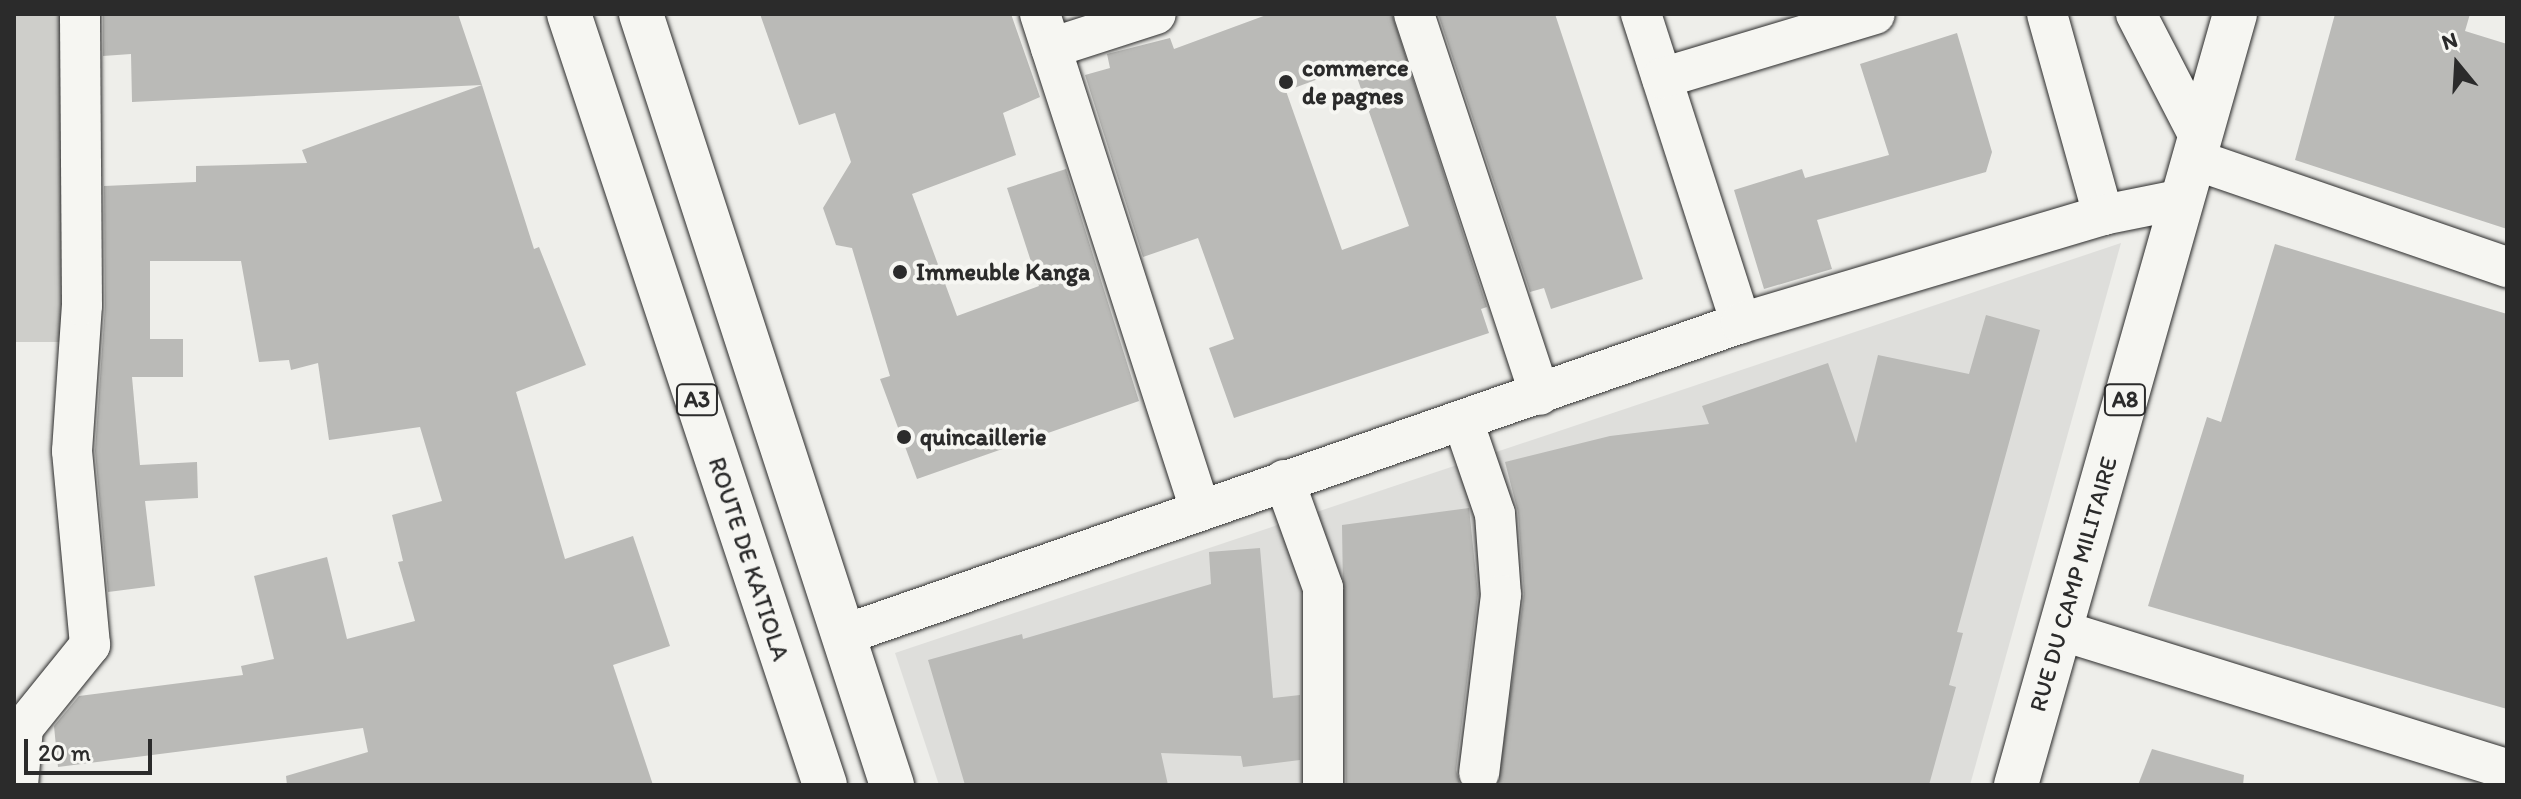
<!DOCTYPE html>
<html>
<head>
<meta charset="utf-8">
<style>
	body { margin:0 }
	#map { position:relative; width:2521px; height:799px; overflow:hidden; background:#eeeeea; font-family:Itim,sans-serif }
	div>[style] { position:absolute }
	.built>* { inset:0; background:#dededb }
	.green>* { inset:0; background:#cececa; transform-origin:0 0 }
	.building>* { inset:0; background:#babab7 }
	.roads { filter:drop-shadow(0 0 2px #2b2b2b) drop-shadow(0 0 2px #2b2b2b) }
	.minor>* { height:40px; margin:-20px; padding:0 20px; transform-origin:20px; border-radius:20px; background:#f6f6f2 }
	.primary>* { height:44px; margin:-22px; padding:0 22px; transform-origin:22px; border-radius:22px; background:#f6f6f2 }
	.trunk>* { height:44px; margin:-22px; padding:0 22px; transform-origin:22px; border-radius:22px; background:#f6f6f2 }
	.dots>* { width:22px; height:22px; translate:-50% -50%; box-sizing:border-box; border:4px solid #f6f6f2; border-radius:50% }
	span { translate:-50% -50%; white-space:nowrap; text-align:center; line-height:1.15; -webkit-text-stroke:8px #f6f6f2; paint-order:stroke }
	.shield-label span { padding:2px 6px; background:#f6f6f2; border:2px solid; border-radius:6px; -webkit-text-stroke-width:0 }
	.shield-label { font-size:22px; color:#2b2b2b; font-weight:700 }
	.poi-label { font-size:24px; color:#2b2b2b; font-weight:700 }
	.left { translate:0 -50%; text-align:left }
	.street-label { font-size:24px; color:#2b2b2b }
	.frame { position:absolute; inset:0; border:16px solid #2b2b2b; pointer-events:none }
	.north { position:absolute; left:2417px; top:24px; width:80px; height:80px; -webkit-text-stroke:6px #f6f6f2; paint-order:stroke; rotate:342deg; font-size:22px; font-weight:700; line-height:32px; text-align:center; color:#2b2b2b }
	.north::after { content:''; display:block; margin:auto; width:28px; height:36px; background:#2b2b2b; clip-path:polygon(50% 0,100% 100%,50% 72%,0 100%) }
	.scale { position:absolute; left:24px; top:739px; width:128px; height:36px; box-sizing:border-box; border:4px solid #2b2b2b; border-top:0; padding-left:10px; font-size:24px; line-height:28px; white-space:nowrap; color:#2b2b2b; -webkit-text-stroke:6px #f6f6f2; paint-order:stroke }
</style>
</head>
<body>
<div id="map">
	<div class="built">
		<div style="clip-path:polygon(2121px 243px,1970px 785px,939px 785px,895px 653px)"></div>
	</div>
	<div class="green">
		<div style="left:14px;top:14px;width:48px;height:328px"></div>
	</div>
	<div class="building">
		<div style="clip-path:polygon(103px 14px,458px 14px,482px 85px,132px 102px,131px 54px,103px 56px)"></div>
		<div style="clip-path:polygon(760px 14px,1011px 14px,1040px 97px,1003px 113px,1016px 155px,912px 194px,957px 316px,1039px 286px,1007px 188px,1066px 169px,1139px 401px,917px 479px,880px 379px,890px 376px,852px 248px,836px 245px,823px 208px,851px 162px,835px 113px,799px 125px)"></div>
		<div style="clip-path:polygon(evenodd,1269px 14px,1392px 14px,1487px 307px,1481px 309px,1489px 333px,1234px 418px,1209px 348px,1234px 339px,1198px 238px,1143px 257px,1085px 75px,1110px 68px,1107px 54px,1170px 38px,1174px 49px,1269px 14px,1353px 66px,1409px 226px,1342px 250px,1286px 91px,1353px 66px)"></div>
		<div style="clip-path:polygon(1438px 14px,1555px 14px,1643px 279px,1551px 309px,1544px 288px,1530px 292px)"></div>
		<div style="clip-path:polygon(2335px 14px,2470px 14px,2465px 31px,2507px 44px,2507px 229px,2295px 160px)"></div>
		<div style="clip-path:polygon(1957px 33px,1992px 152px,1986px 172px,1817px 220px,1832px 269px,1764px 289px,1734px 190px,1802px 169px,1805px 178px,1889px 155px,1860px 64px)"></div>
		<div style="clip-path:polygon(482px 85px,534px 249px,539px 247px,586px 365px,516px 392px,565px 559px,633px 536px,670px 646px,613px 665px,653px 785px,287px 785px,286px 776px,368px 752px,363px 728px,58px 767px,54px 726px,79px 696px,243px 675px,241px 666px,274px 659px,254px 576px,327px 557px,347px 639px,415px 621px,398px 562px,403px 561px,392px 515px,442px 501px,420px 427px,329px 440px,318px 363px,291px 370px,289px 360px,259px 362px,241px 261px,150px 261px,150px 339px,183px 339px,183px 377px,132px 377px,140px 465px,197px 462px,198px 498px,145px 501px,155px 586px,108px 592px,95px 451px,105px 306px,104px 186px,196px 182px,196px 166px,307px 163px,302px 150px)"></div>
		<div style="clip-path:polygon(2275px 244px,2507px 314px,2507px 709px,2148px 606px,2207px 417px,2221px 422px)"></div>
		<div style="clip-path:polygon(1986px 315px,2040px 330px,1957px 632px,1963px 633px,1949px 685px,1956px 687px,1929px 785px,1498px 785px,1524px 594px,1518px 512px,1505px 462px,1610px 436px,1709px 424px,1702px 406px,1828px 363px,1856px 443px,1878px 355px,1969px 374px)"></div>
		<div style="clip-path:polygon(1469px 508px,1478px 594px,1456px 770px,1460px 785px,1346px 785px,1342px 525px)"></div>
		<div style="clip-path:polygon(1260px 548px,1273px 698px,1300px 695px,1300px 760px,1243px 767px,1241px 756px,1161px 753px,1168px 785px,965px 785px,928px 660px,1022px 634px,1023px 639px,1211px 584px,1209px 552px)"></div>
		<div style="clip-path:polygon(2152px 749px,2244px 775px,2243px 785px,2138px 785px)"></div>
	</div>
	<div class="roads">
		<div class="minor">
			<div style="left:1040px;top:14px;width:520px;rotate:72.09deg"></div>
			<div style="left:1414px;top:14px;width:401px;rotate:71.7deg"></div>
			<div style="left:1641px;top:14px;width:325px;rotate:72.1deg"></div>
			<div style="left:2047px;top:14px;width:209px;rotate:74.4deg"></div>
			<div style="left:2136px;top:14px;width:137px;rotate:62.7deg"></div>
			<div style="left:1051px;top:48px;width:110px;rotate:-17.9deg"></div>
			<div style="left:1662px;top:78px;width:222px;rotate:-16.7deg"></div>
			<div style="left:2193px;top:159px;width:332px;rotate:19deg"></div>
			<div style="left:1463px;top:421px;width:98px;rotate:71deg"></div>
			<div style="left:1495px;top:514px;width:81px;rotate:85.8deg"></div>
			<div style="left:1501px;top:595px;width:179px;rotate:97deg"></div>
			<div style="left:1284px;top:480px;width:115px;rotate:70.1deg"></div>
			<div style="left:1323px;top:588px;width:197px;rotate:90deg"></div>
			<div style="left:2060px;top:630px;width:468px;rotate:17.3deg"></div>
			<div style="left:843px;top:635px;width:951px;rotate:-19.16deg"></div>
			<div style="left:1741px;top:323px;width:378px;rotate:-16.6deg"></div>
			<div style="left:2103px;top:215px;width:81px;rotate:-11.4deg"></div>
			<div style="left:18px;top:785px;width:57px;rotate:-85deg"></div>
			<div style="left:23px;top:728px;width:107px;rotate:-51.1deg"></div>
			<div style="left:90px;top:645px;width:195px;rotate:-95.3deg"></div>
			<div style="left:72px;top:451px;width:146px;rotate:-86.1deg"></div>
			<div style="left:82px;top:305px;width:291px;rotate:-90.4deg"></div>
		</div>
		<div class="primary">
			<div style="left:2016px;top:785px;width:801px;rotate:-74.14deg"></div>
		</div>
		<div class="trunk">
			<div style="left:569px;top:14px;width:812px;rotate:71.63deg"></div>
			<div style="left:641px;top:14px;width:811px;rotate:71.97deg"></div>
		</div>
	</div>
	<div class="dots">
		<div style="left:1286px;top:82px;background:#2b2b2b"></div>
		<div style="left:900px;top:272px;background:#2b2b2b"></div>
		<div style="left:904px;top:437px;background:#2b2b2b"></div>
	</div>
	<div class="shield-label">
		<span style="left:697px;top:400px">A3</span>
		<span style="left:2125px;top:400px">A8</span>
	</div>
	<div class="poi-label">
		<span class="left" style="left:1302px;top:82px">commerce<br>de pagnes</span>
		<span class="left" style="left:916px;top:272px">Immeuble Kanga</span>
		<span class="left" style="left:920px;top:437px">quincaillerie</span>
	</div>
	<div class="street-label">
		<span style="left:749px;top:559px;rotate:72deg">ROUTE DE KATIOLA</span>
		<span style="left:2073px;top:584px;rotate:-74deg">RUE DU CAMP MILITAIRE</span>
	</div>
	<div class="frame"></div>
	<div class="north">N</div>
	<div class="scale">20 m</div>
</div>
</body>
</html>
